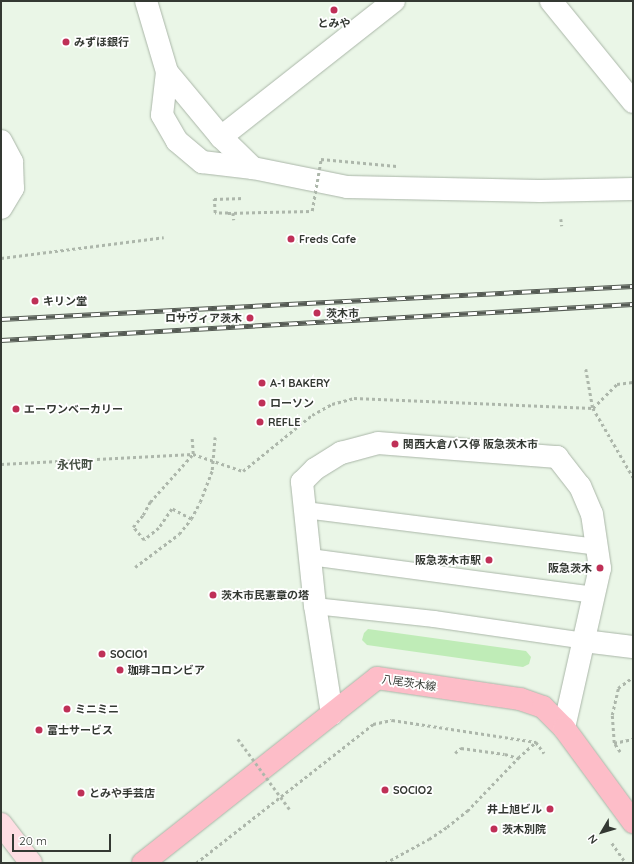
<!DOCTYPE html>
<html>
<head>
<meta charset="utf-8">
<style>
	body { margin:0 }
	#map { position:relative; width:634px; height:864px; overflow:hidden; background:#eaf6e7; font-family:Quicksand,"Noto Sans JP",sans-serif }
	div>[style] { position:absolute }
	.green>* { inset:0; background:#bfecb7 }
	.path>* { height:2.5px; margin-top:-1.25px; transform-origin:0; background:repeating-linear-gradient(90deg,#adb7ab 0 3px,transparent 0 6px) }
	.roads { filter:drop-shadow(0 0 1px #aab6a8) drop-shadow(0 0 1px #aab6a8) }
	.lane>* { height:16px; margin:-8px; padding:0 8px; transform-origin:8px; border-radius:8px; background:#fff }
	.street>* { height:22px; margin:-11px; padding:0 11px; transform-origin:11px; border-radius:11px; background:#fff }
	.secondary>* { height:22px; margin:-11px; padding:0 11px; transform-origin:11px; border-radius:11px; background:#fedee3 }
	.primary>* { height:22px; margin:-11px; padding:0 11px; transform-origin:11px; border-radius:11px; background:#fdbdc8 }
	.rail>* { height:4.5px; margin-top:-2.25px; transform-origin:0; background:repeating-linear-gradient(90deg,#fff 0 9px,#555b54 0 18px); box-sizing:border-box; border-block:1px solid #555b54 }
	.path-bridge>* { height:2.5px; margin-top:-1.25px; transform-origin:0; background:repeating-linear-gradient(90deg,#adb7ab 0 3px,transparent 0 6px) }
	.dots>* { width:11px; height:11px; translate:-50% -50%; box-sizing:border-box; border:2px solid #fff; border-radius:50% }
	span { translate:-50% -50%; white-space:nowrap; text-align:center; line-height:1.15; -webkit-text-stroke:3.5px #fff; paint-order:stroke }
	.poi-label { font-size:11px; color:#343933; font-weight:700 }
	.left { translate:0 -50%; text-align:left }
	.right { translate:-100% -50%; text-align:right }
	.street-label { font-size:11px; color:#343933 }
	.neighbourhood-label { font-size:12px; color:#485246; font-weight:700 }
	.frame { position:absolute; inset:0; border:2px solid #343933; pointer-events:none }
	.north { position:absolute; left:582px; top:812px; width:40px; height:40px; -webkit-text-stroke:3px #fff; paint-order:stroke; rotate:232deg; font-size:11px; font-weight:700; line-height:16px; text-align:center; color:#343933 }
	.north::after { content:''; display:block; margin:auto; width:14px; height:18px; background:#343933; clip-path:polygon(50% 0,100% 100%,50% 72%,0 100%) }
	.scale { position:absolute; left:12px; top:834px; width:99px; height:18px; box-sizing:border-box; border:2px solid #343933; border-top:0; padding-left:5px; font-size:12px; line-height:14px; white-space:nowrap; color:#343933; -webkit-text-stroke:3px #fff; paint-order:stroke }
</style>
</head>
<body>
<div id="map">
	<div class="green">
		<div style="clip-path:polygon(368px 629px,526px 651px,531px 657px,529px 664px,523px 667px,367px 645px,362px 640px,364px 633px)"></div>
	</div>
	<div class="path">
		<div style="left:228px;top:213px;width:13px;rotate:180deg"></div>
		<div style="left:215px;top:213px;width:14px;rotate:-94deg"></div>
		<div style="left:214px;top:199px;width:30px;rotate:-2deg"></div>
		<div style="left:233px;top:213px;width:7px;rotate:82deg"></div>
		<div style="left:561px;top:219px;width:7px;rotate:82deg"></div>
		<div style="left:1px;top:258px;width:164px;rotate:-7.3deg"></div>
		<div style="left:586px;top:369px;width:39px;rotate:80deg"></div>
		<div style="left:593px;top:408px;width:34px;rotate:-45deg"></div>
		<div style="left:617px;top:384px;width:16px;rotate:-7deg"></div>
		<div style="left:1px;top:464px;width:192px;rotate:-3deg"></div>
		<div style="left:193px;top:454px;width:53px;rotate:18.8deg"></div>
		<div style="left:243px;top:471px;width:89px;rotate:-39.1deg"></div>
		<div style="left:312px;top:415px;width:23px;rotate:-29deg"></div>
		<div style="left:332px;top:404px;width:23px;rotate:-15deg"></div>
		<div style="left:354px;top:398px;width:239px;rotate:2.4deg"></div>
		<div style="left:593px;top:408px;width:80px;rotate:59.9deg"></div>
		<div style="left:191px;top:519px;width:21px;rotate:-152deg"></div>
		<div style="left:172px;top:509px;width:23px;rotate:124deg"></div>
		<div style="left:159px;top:528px;width:19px;rotate:141deg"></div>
		<div style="left:144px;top:540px;width:17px;rotate:-130deg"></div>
		<div style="left:133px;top:527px;width:16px;rotate:-50deg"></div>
		<div style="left:143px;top:515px;width:15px;rotate:-62deg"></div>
		<div style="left:150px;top:502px;width:64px;rotate:-48.1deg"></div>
		<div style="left:193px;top:454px;width:16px;rotate:-94deg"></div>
		<div style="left:614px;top:743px;width:28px;rotate:-94deg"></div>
		<div style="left:612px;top:715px;width:28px;rotate:-77deg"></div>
		<div style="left:618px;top:688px;width:19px;rotate:-36deg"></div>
		<div style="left:620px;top:752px;width:11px;rotate:-124deg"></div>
		<div style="left:614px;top:743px;width:19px;rotate:-12deg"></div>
		<div style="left:455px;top:753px;width:8px;rotate:-40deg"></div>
		<div style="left:461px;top:748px;width:44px;rotate:7.8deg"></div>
		<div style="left:505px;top:754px;width:14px;rotate:17deg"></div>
		<div style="left:612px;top:843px;width:24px;rotate:55deg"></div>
		<div style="left:196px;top:863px;width:225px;rotate:-38.1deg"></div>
		<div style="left:373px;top:724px;width:19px;rotate:-12deg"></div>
		<div style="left:392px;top:720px;width:146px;rotate:8.7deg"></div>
		<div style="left:536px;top:742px;width:14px;rotate:54deg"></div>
		<div style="left:385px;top:863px;width:50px;rotate:-28.6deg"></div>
		<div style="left:429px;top:839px;width:22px;rotate:-34deg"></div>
		<div style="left:447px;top:827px;width:26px;rotate:-39deg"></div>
		<div style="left:467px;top:811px;width:74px;rotate:-46.1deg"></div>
		<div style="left:518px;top:758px;width:24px;rotate:-42deg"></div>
	</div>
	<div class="roads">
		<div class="lane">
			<div style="left:305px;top:510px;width:294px;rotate:7.2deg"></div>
			<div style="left:310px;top:557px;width:287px;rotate:7.6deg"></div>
			<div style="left:315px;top:606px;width:120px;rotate:6.2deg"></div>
			<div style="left:434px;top:619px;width:152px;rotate:8.3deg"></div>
		</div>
		<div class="street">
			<div style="left:146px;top:1px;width:74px;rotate:73.5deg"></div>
			<div style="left:167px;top:72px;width:85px;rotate:50.3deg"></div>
			<div style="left:221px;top:137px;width:45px;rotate:44.1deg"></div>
			<div style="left:253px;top:168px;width:96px;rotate:11.4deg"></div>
			<div style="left:347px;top:187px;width:193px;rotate:1.2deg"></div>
			<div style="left:540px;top:191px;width:93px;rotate:-1.2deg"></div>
			<div style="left:551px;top:1px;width:130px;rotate:50.9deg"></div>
			<div style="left:167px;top:72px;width:43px;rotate:96.6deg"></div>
			<div style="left:162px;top:115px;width:30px;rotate:60deg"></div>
			<div style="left:177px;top:141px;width:33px;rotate:40deg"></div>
			<div style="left:202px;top:162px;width:51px;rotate:6.7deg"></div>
			<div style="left:221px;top:137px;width:220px;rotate:-38.2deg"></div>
			<div style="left:1px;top:141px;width:24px;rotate:62deg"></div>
			<div style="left:12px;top:162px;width:26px;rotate:88deg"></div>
			<div style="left:13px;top:188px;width:23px;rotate:121deg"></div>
			<div style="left:584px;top:641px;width:49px;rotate:7deg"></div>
			<div style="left:332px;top:714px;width:109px;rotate:-98.9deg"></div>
			<div style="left:315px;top:606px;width:125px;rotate:-96deg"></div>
			<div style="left:302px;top:482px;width:18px;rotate:-45deg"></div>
			<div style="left:315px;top:469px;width:31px;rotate:-32deg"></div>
			<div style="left:341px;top:453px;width:38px;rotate:-15deg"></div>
			<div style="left:378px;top:443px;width:180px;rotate:4.5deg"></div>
			<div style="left:557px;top:457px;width:37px;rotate:52deg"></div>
			<div style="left:580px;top:486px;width:30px;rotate:67deg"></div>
			<div style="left:592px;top:514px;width:55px;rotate:81.6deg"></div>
			<div style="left:600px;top:568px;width:164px;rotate:102.7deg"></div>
		</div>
		<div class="secondary">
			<div style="left:1px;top:824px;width:49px;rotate:52.4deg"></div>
		</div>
		<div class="primary">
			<div style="left:143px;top:863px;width:298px;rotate:-38.3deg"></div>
			<div style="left:377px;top:678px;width:145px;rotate:8.4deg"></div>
			<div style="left:520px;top:699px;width:24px;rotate:19deg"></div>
			<div style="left:543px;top:707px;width:30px;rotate:45deg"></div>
			<div style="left:564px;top:728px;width:117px;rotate:53.7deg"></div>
		</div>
	</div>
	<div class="rail">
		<div style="left:1px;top:319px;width:633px;rotate:-2.99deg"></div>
		<div style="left:1px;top:340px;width:633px;rotate:-3.26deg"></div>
	</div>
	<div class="path-bridge">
		<div style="left:228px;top:213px;width:84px;rotate:-1.4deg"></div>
		<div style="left:312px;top:211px;width:53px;rotate:-80.2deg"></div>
		<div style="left:321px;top:159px;width:76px;rotate:5.3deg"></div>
		<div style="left:135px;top:567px;width:55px;rotate:-36.9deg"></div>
		<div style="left:179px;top:534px;width:19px;rotate:-51deg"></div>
		<div style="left:191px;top:519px;width:19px;rotate:-62deg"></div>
		<div style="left:200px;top:502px;width:34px;rotate:-69deg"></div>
		<div style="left:212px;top:470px;width:33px;rotate:-85deg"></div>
		<div style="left:238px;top:739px;width:89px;rotate:53.6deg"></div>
	</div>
	<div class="dots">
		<div style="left:334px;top:10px;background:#bf3057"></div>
		<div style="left:66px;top:42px;background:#bf3057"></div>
		<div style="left:291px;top:239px;background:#bf3057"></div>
		<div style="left:35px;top:301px;background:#bf3057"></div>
		<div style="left:317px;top:313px;background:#bf3057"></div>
		<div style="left:250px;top:318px;background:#bf3057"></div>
		<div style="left:262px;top:383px;background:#bf3057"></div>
		<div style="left:262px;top:403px;background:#bf3057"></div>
		<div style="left:16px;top:409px;background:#bf3057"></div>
		<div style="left:260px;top:422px;background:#bf3057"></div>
		<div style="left:395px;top:444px;background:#bf3057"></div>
		<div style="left:489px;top:560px;background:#bf3057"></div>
		<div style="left:600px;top:568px;background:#bf3057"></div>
		<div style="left:213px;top:595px;background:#bf3057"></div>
		<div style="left:102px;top:654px;background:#bf3057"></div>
		<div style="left:120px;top:670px;background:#bf3057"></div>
		<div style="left:67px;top:709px;background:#bf3057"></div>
		<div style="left:39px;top:730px;background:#bf3057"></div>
		<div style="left:385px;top:790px;background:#bf3057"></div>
		<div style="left:81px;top:793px;background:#bf3057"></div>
		<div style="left:550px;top:809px;background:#bf3057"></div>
		<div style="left:494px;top:829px;background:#bf3057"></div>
	</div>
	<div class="poi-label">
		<span style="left:334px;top:23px">とみや</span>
		<span class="left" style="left:74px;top:42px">みずほ銀行</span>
		<span class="left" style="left:299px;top:239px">Freds Cafe</span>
		<span class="left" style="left:43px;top:301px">キリン堂</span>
		<span class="left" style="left:326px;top:313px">茨木市</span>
		<span class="right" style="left:242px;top:318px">ロサヴィア茨木</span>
		<span class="left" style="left:270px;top:383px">A-1 BAKERY</span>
		<span class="left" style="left:270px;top:403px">ローソン</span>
		<span class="left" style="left:24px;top:409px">エーワンベーカリー</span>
		<span class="left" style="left:268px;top:422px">REFLE</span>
		<span class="left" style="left:403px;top:444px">関西大倉バス停 阪急茨木市</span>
		<span class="right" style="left:481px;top:560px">阪急茨木市駅</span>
		<span class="right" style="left:592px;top:568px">阪急茨木</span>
		<span class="left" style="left:221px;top:595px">茨木市民憲章の塔</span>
		<span class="left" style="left:110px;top:654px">SOCIO1</span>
		<span class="left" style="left:128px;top:670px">珈琲コロンビア</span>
		<span class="left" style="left:75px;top:709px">ミニミニ</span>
		<span class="left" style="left:47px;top:730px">富士サービス</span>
		<span class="left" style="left:393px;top:790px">SOCIO2</span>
		<span class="left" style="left:89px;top:793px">とみや手芸店</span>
		<span class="right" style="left:542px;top:809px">井上旭ビル</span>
		<span class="left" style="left:502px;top:829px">茨木別院</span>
	</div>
	<div class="street-label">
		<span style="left:409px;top:683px;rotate:8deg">八尾茨木線</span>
	</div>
	<div class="neighbourhood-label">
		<span style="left:75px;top:465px">永代町</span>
	</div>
	<div class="frame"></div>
	<div class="north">N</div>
	<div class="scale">20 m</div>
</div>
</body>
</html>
